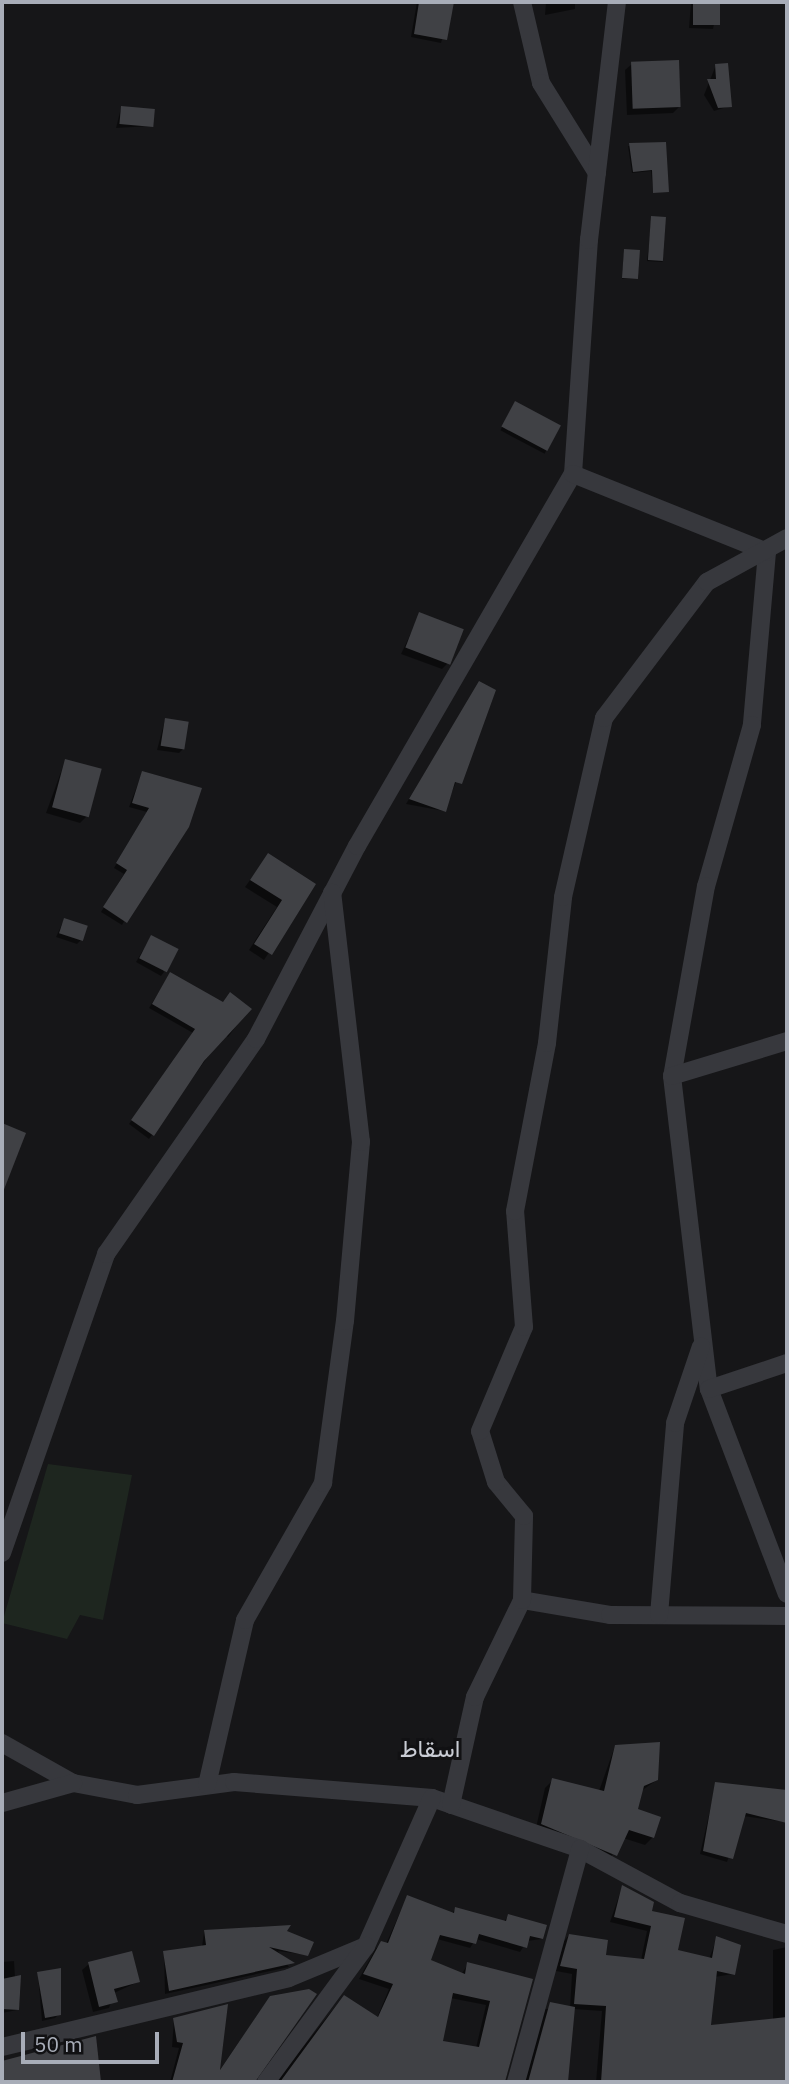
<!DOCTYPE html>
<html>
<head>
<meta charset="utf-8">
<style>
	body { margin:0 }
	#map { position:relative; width:789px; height:2084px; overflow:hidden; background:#161618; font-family:"IBM Plex Sans",Vazirmatn,sans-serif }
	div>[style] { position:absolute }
	.green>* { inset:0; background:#1e261f }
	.shadow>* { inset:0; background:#0007; transform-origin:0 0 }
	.building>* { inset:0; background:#404145; transform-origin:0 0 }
	.street>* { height:18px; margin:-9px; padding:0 9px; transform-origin:9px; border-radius:9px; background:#37383d }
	span { translate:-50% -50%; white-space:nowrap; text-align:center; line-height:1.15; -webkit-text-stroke:6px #111113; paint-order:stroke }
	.quarter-label { font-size:24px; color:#c9ccd4 }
	.frame { position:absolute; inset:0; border:4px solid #a8adb8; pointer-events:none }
	.scale { position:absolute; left:21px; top:2032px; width:138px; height:32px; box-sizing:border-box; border:4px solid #a8adb8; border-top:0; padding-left:9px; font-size:21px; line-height:24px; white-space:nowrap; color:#a8adb8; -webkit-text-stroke:5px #111113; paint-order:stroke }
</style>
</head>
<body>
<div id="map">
	<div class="green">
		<div style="clip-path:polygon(48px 1464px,132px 1475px,103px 1620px,80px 1615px,67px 1639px,2px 1623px)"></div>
	</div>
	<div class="shadow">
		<div style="clip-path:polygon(417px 2px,452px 3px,441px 43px,411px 37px)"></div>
		<div style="clip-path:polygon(546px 2px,575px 2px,575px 9px,545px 15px)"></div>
		<div style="clip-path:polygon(691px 2px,719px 2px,713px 29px,689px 28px)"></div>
		<div style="clip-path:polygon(632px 64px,679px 107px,673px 113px,627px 115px,625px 70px)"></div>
		<div style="clip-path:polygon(716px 65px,730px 106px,714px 111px,704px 95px)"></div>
		<div style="clip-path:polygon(121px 108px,152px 126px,116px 128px)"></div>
		<div style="clip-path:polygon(664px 144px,667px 191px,653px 193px,651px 171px,632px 173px,628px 146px)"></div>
		<div style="clip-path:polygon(652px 218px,663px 261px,662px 262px,647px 261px)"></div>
		<div style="clip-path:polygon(624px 251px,637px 277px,636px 279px,622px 279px)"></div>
		<div style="left:515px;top:403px;width:50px;height:31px;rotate:28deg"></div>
		<div style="clip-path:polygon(420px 614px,448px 663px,442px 669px,401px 654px)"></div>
		<div style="clip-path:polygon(479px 683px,494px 691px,444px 811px,406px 804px)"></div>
		<div style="clip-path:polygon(165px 720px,183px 749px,179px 753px,157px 750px)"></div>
		<div style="clip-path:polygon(65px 761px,87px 816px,80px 823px,46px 813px)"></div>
		<div style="clip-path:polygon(142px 773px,200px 790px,122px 925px,101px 912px,124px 874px,114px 868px,147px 812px,129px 807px)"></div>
		<div style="clip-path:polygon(268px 855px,314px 885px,264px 960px,249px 950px,277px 907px,245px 887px)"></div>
		<div style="clip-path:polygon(64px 920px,81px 940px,77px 944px,56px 937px)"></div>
		<div style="clip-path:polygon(151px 937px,164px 972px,161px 976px,136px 962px)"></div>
		<div style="clip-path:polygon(170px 974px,222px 1004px,249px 1009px,228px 1037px,224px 1034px,149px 1139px,129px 1124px,193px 1033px,149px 1008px)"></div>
		<div style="clip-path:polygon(615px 1746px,657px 1780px,641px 1791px,636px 1810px,653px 1837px,645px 1845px,623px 1838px,607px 1863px,535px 1832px,545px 1788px,553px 1780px,599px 1791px)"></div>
		<div style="clip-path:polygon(716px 1784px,787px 1792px,786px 1822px,743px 1816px,727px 1862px,700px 1854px)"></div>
		<div style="clip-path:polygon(622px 1887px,650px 1912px,676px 1951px,709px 1959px,717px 1938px,733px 1974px,715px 1977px,709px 2027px,773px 2019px,773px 1950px,787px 1947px,787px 2082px,596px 2082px,602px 2011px,573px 2009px,566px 2082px,525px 2082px,545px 2009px,570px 2008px,572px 1974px,556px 1971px,564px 1941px,569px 1935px,604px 1957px,641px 1960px,647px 1931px,610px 1922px)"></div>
		<div style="clip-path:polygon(evenodd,407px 1897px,451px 1914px,456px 1909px,503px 1922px,509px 1916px,542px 1939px,527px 1941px,520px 1952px,476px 1939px,470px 1948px,437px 1939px,428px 1961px,461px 1975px,468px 1964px,530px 1980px,505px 2082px,275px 2082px,339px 2002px,377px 2018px,389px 1989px,359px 1979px,376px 1948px,386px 1944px,407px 1897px,450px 1998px,486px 2005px,476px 2048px,441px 2042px,450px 1998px)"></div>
		<div style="clip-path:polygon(288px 1927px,285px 1932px,307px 1955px,278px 1951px,289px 1967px,165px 1994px,164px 1953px,202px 1947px,204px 1932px)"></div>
		<div style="clip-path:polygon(14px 1961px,17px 2010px,2px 2013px,2px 1962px)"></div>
		<div style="clip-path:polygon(89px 1964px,138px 1982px,114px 1993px,109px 2008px,93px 2012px,82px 1970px)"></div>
		<div style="clip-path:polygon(38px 1974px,59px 2014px,55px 2018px,42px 2021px)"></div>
		<div style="clip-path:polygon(265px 2004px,254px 2082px,170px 2082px,179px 2048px,172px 2047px,174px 2019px,217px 2074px)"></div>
		<div style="clip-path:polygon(95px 2039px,99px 2082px,2px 2082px,2px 2063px)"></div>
	</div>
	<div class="building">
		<div style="clip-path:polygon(419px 2px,454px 2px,447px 40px,414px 34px)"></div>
		<div style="left:693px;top:2px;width:27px;height:23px"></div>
		<div style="left:679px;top:60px;width:47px;height:48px;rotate:88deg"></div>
		<div style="clip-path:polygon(728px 63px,732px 107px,718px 108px,707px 79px,716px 79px,715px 64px)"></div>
		<div style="left:121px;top:106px;width:34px;height:18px;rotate:5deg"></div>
		<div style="clip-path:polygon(666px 142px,669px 192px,653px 193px,652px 170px,633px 172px,629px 143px)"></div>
		<div style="left:651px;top:216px;width:15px;height:44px;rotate:4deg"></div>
		<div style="left:624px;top:249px;width:16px;height:29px;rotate:4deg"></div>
		<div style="left:515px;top:401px;width:52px;height:29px;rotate:28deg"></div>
		<div style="left:419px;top:612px;width:48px;height:38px;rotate:21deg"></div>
		<div style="clip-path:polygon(479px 681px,496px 690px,462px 784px,455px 782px,446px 812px,409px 799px)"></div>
		<div style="left:165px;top:718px;width:24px;height:28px;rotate:9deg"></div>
		<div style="left:65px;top:759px;width:38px;height:50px;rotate:15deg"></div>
		<div style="clip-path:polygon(142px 771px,202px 788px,189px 827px,127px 923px,103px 907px,127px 870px,116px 863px,149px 808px,132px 803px)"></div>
		<div style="clip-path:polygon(268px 853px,316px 884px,272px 955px,254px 944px,282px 900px,250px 880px)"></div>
		<div style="left:64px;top:918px;width:25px;height:16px;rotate:18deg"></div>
		<div style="left:151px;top:935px;width:31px;height:26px;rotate:27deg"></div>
		<div style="clip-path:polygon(170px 972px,223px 1002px,230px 992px,252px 1009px,204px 1061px,154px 1136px,131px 1120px,195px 1029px,152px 1004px)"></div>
		<div style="clip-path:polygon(2px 1123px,26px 1133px,3px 1192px,2px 1192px)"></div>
		<div style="clip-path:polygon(660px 1742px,658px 1780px,644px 1786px,638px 1809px,661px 1817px,654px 1838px,629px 1830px,617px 1856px,541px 1824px,552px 1778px,604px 1791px,615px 1745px)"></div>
		<div style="clip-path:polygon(715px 1782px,787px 1790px,787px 1823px,746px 1813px,733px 1859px,703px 1851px)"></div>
		<div style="clip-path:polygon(622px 1885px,654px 1902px,652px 1911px,685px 1918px,678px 1950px,712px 1958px,716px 1936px,741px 1945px,735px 1975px,717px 1971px,711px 2025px,787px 2017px,787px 2082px,601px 2082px,606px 2006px,574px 2004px,577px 1969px,560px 1966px,569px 1934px,608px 1940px,606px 1955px,644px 1959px,651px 1926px,614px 1917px)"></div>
		<div style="clip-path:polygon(evenodd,407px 1895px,454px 1913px,455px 1907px,506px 1921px,508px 1914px,547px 1925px,543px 1939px,530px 1936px,527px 1948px,479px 1934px,476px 1944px,440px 1935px,431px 1960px,465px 1974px,467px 1962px,533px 1979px,505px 2082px,280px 2082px,344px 1995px,378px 2017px,393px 1984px,363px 1974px,381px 1941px,388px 1943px,407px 1895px,453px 1993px,490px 2001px,479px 2047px,443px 2041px,453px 1993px)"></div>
		<div style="clip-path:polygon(291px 1925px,287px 1931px,314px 1942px,308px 1956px,269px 1947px,295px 1963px,169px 1991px,163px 1951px,206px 1945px,204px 1930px)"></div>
		<div style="clip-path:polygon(132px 1951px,140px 1982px,114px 1989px,118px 2002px,99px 2007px,88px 1962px)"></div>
		<div style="clip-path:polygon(61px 1968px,61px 2015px,45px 2018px,37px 1972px)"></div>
		<div style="clip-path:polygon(21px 1975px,19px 2010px,2px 2009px,2px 1979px)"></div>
		<div style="clip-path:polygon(309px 1989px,317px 1994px,255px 2082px,172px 2082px,183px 2043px,177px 2042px,173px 2018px,228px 2004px,220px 2070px,270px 1996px)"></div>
		<div style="clip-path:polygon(550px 2002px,575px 2007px,568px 2082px,528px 2082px)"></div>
		<div style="clip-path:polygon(96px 2036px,101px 2082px,2px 2082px,2px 2061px)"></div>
	</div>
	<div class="street">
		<div style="left:522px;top:2px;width:83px;rotate:76.8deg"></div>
		<div style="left:541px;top:83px;width:106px;rotate:58.1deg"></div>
		<div style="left:573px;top:474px;width:235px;rotate:-86.1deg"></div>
		<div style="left:589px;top:240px;width:240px;rotate:-83.3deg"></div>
		<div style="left:767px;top:552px;width:174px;rotate:95deg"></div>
		<div style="left:752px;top:725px;width:167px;rotate:105.9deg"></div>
		<div style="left:706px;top:886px;width:193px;rotate:100.1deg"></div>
		<div style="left:672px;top:1076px;width:315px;rotate:83.3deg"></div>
		<div style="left:709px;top:1389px;width:219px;rotate:69.2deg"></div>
		<div style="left:672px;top:1076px;width:120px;rotate:-16.9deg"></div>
		<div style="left:709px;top:1389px;width:82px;rotate:-18.4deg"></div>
		<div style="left:2px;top:1553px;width:317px;rotate:-70.8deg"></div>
		<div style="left:106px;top:1254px;width:262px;rotate:-55.1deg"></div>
		<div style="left:256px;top:1039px;width:218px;rotate:-62.4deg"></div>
		<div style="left:357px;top:846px;width:430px;rotate:-59.9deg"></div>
		<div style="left:573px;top:474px;width:209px;rotate:21.9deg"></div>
		<div style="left:522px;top:1600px;width:89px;rotate:9.7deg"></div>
		<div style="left:610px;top:1615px;width:177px;rotate:0.3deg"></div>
		<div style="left:659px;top:1615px;width:193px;rotate:-85.2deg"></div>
		<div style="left:675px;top:1423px;width:81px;rotate:-71.3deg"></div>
		<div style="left:2px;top:1743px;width:81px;rotate:29.4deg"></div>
		<div style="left:73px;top:1783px;width:65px;rotate:10.6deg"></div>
		<div style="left:137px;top:1795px;width:98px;rotate:-7.6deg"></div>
		<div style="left:234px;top:1782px;width:199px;rotate:4.6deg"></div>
		<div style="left:432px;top:1798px;width:157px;rotate:19deg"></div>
		<div style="left:580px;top:1849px;width:114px;rotate:28.4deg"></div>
		<div style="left:680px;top:1903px;width:111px;rotate:16.2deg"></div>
		<div style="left:207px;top:1785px;width:169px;rotate:-77deg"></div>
		<div style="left:245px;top:1620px;width:158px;rotate:-60.3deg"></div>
		<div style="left:323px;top:1483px;width:163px;rotate:-82.3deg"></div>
		<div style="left:345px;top:1321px;width:180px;rotate:-84.9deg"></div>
		<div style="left:361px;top:1142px;width:251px;rotate:-96.6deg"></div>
		<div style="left:2px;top:1803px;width:74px;rotate:-15.7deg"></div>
		<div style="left:451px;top:1805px;width:111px;rotate:-77.5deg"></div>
		<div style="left:475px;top:1697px;width:108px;rotate:-64.1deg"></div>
		<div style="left:522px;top:1600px;width:84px;rotate:-88.6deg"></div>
		<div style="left:524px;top:1516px;width:44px;rotate:-129.5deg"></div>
		<div style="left:496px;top:1482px;width:53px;rotate:-107.4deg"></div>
		<div style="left:480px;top:1431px;width:113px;rotate:-67.1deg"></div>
		<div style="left:524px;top:1327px;width:116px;rotate:-94.4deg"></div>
		<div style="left:515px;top:1211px;width:171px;rotate:-79.2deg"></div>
		<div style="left:547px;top:1043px;width:147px;rotate:-83.7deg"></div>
		<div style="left:563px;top:897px;width:184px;rotate:-77.1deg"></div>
		<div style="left:604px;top:718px;width:171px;rotate:-52.9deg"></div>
		<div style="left:707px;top:582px;width:91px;rotate:-28.8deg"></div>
		<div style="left:2px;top:2047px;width:295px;rotate:-13.5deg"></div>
		<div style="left:289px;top:1978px;width:83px;rotate:-22.6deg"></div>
		<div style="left:366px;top:1946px;width:162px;rotate:-66deg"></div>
		<div style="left:266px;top:2082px;width:169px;rotate:-53.7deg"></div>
		<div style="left:516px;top:2082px;width:242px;rotate:-74.6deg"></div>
	</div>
	<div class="quarter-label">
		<span style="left:430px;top:1749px">اسقاط</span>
	</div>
	<div class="frame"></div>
	<div class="scale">50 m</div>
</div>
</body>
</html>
